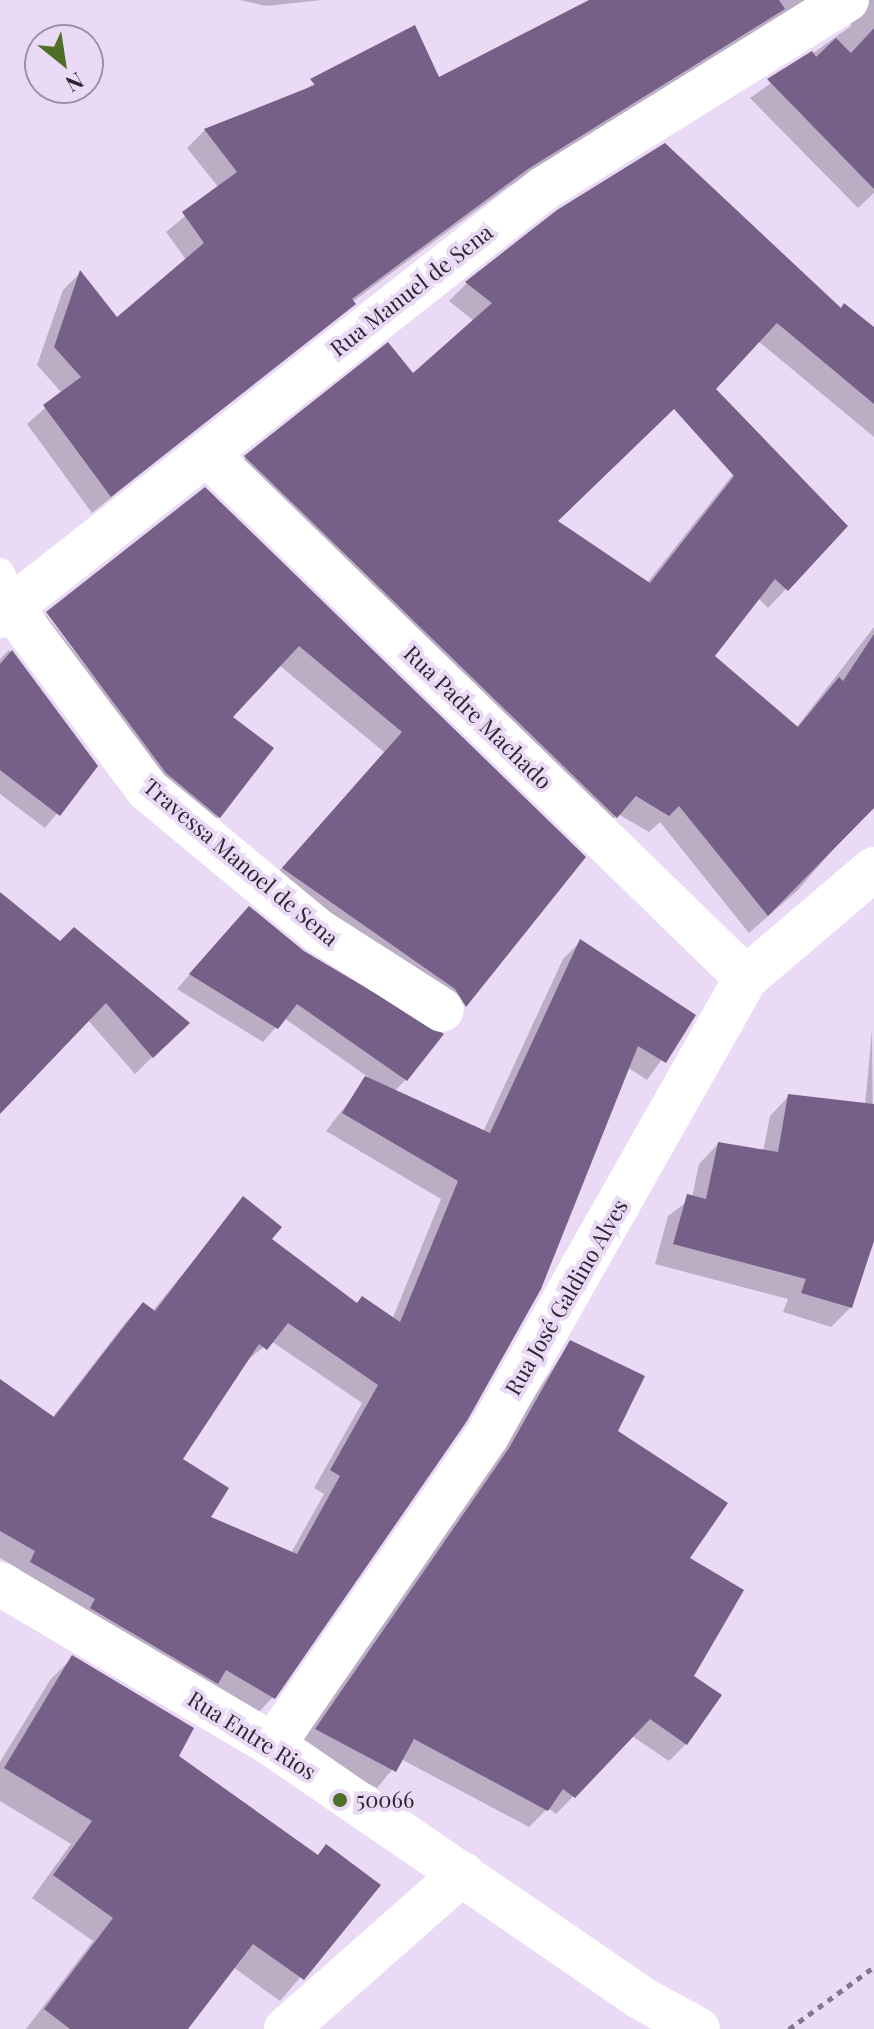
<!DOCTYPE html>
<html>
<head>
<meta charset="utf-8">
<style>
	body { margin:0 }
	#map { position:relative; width:874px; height:2029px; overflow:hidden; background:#eadaf6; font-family:"Playfair Display",serif }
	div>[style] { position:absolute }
	.shadow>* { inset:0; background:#0003 }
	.building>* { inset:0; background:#776088 }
	.path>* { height:5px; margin-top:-2.5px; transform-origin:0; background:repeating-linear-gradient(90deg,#83788b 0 6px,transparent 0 12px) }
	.service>* { height:28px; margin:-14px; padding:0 14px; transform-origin:14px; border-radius:14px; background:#fff }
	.minor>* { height:44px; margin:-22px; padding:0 22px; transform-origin:22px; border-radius:22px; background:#fff }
	.dots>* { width:22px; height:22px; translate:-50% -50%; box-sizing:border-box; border:4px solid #eadaf6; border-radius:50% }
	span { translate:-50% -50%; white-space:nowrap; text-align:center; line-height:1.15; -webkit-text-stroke:8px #eadaf6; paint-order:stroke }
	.street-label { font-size:22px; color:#2d2732 }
	.poi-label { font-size:22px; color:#2d2732 }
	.left { translate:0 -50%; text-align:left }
	.north { position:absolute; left:24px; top:24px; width:80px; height:80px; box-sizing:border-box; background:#eadaf6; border:2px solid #9e92a8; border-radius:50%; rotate:150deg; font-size:22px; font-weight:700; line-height:32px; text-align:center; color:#2d2732 }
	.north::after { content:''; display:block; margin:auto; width:28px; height:36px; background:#4e6f26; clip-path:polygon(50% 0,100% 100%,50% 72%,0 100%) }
</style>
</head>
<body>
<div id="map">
	<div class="shadow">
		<div style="clip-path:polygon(240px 0,322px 0,266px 6px)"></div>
		<div style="clip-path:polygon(598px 0,813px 0,508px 187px,352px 302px,92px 513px,27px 424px,62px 393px,37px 365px,63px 290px,80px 273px,116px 320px,187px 261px,166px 232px,219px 188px,187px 148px,205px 130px,298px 93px,414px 27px,438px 80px)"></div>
		<div style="clip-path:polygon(843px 0,874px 0,874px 193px,858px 208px,750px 98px,851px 26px,851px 4px)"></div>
		<div style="clip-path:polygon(467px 283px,840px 310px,874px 329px,874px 437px,758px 341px,672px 364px,555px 521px,647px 583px,741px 464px,845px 526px,768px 608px,758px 598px,712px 656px,796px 728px,874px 627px,874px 802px,798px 890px,749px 933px,660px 822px,649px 832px,618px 814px,598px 835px,228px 475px,246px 457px,413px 376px,474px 321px,449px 301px)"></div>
		<div style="clip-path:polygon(205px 489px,583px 858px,446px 1024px,264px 888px,384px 752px,279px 665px,230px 717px,219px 816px,200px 835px,28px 632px,46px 615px,174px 779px)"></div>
		<div style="clip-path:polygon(9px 650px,96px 766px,45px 828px,0 794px,0 659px)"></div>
		<div style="clip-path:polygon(0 895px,60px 944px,187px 1023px,135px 1074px,87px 1019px,0 1111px)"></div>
		<div style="clip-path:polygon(evenodd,235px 922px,405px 1080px,394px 1092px,483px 1132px,563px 959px,580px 942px,693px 1016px,647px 1080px,627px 1067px,273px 1697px,256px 1715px,14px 1580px,19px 1569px,0 1558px,0 1382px,52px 1418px,126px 1322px,143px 1304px,152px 1312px,243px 1199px,270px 1240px,356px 1305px,392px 1320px,441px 1199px,326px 1131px,368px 1077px,284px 1018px,263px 1042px,177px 989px,235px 922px,271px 1341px,362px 1403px,314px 1488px,324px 1494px,291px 1553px,208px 1518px,180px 1460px,244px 1363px,271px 1341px)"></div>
		<div style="clip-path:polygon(872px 1030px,874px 1234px,851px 1307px,831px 1327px,783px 1312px,788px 1299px,655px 1264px,668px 1216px,692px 1198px,699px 1164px,718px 1144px,763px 1152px,770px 1116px,789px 1096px,865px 1105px)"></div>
		<div style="clip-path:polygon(570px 1343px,687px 1559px,686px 1744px,669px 1761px,632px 1736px,556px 1814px,548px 1808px,529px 1827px,401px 1759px,377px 1788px,299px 1747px)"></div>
		<div style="clip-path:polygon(72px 1658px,176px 1757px,317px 1857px,378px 1885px,280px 2001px,233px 1967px,185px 2029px,26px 2029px,93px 1941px,32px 1898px,71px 1844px,0 1801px,0 1762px,50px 1680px)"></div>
	</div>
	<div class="building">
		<div style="clip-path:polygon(589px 0,779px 0,785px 9px,528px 169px,352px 299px,356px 304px,111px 497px,43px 405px,81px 377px,54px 347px,80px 270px,117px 317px,204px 243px,182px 212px,237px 172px,204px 129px,315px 85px,310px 79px,415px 25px,439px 77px)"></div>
		<div style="clip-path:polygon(874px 28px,874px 189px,767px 79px,812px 51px,816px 57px,836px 38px,851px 53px)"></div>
		<div style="clip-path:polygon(evenodd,665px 143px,841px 308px,844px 303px,874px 327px,874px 404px,777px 323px,716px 389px,848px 526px,788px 591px,775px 579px,715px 656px,798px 727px,839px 677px,843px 681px,874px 634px,874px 808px,768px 916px,679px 806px,669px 816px,636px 796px,617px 818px,244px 456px,388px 342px,413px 373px,492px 303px,465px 282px,557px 210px,665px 143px,674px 409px,734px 476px,650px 583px,558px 521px,674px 409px)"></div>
		<div style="clip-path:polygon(205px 487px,586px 857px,466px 1007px,455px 989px,282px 868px,402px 732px,299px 646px,233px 717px,274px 748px,220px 818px,166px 773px,46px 612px)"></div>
		<div style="clip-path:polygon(12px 650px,98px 766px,60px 816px,0 770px,0 664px)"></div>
		<div style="clip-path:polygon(0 892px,60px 941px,74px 927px,190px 1023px,153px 1058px,106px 1003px,0 1114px)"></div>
		<div style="clip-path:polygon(249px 906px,304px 951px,444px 1034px,407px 1081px,297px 1004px,278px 1029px,189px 974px)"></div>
		<div style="clip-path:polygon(evenodd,580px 939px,696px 1015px,666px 1063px,638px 1046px,541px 1289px,467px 1421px,275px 1699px,226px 1670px,218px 1684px,90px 1608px,95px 1599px,30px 1562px,35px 1551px,0 1531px,0 1379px,54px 1417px,143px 1302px,155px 1311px,243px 1196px,282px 1227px,272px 1239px,357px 1303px,362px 1296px,400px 1322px,458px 1181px,342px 1113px,365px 1076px,490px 1133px,580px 939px,288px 1323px,378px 1385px,330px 1470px,340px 1476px,297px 1554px,211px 1517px,229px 1488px,183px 1459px,259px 1344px,267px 1350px,288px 1323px)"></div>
		<div style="clip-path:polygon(788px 1094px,874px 1104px,874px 1241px,852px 1308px,801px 1293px,806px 1279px,673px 1244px,687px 1194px,706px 1199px,718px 1142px,778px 1152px)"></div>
		<div style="clip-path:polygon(570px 1340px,645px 1376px,618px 1431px,728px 1503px,690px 1558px,744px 1590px,694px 1676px,722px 1695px,687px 1745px,650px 1719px,575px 1798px,563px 1789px,548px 1811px,414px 1739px,396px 1772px,315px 1729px,509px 1448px)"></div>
		<div style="clip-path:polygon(72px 1655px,194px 1728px,179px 1756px,318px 1855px,326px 1844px,381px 1885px,304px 1980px,253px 1944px,188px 2029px,70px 2029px,44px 2009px,113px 1918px,53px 1875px,92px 1821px,4px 1768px)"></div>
	</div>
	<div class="path">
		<div style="left:789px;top:2029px;width:105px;rotate:-36.1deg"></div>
	</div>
	<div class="service">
		<div style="left:0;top:572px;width:34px;rotate:64deg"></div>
	</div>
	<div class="minor">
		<div style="left:209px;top:456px;width:749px;rotate:44.19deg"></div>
		<div style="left:11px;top:607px;width:229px;rotate:53.2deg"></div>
		<div style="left:148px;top:790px;width:219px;rotate:39.6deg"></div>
		<div style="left:317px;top:930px;width:148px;rotate:32.6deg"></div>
		<div style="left:0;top:616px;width:691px;rotate:-38.18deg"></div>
		<div style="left:543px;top:189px;width:358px;rotate:-31.9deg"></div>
		<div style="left:0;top:1584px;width:317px;rotate:30.5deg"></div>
		<div style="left:273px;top:1745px;width:444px;rotate:34.5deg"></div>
		<div style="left:639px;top:1997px;width:67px;rotate:28.5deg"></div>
		<div style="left:273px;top:1745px;width:378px;rotate:-55.3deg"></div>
		<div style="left:488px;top:1434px;width:524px;rotate:-60.5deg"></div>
		<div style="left:746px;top:978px;width:168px;rotate:-40.4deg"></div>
		<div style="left:286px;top:2029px;width:235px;rotate:-41.4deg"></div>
	</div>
	<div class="dots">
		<div style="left:340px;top:1800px;background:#4e6f26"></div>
	</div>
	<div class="street-label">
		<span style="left:411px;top:290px;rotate:-38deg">Rua Manuel de Sena</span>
		<span style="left:478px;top:717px;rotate:44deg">Rua Padre Machado</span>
		<span style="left:241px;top:862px;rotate:40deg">Travessa Manoel de Sena</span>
		<span style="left:566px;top:1297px;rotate:-60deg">Rua José Galdino Alves</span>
		<span style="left:252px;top:1735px;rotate:32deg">Rua Entre Rios</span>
	</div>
	<div class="poi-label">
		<span class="left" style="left:356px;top:1800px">50066</span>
	</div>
	<div class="north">N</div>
</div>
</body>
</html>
